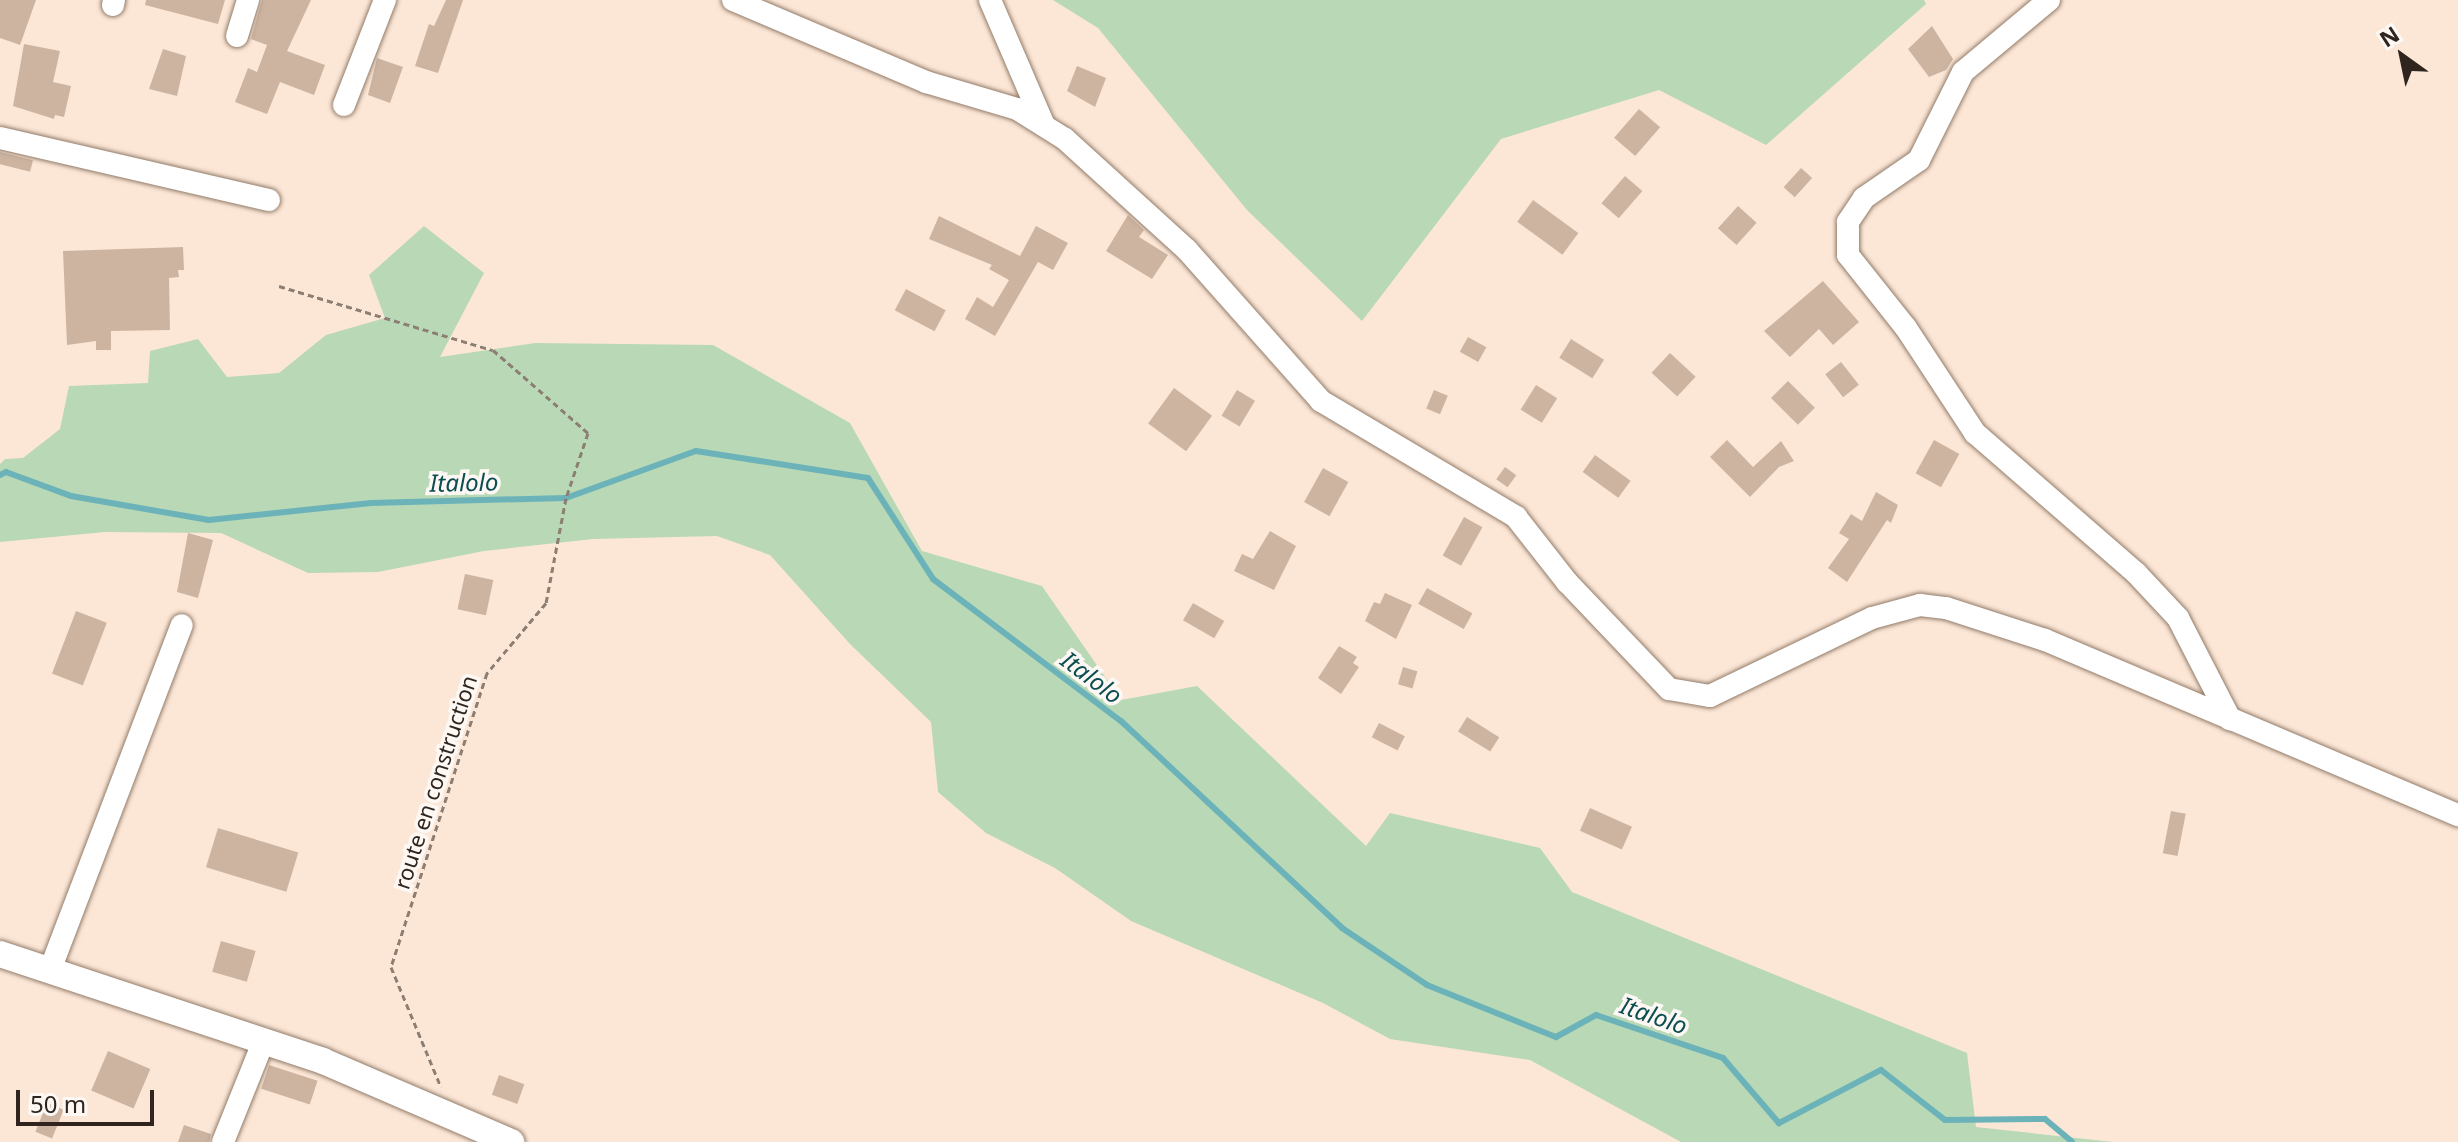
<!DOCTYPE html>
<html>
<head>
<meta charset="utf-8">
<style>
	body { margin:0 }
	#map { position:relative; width:2458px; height:1142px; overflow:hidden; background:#fce7d7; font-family:"Noto Sans",sans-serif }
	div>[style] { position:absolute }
	.green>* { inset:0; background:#b9d8b6 }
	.stream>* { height:6px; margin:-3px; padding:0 3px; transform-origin:3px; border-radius:3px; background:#6cb3b9 }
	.building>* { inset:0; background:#ccb4a1; transform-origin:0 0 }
	.path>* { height:3px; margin-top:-1.5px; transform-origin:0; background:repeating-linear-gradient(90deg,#8d7e73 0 6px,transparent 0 10px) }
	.roads { filter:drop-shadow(0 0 2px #927b69) drop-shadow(0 0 2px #927b69) }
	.minor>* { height:22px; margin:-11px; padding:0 11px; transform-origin:11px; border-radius:11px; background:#fff }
	.tertiary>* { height:26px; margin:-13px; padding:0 13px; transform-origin:13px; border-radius:13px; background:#fff }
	span { translate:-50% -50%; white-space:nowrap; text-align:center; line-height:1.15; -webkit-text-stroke:7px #fdf8f4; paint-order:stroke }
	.street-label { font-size:22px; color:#2f251e }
	.water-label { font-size:24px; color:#0b4d51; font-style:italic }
	.north { position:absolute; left:2362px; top:16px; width:80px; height:80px; -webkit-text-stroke:6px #fdf8f4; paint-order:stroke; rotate:327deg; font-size:22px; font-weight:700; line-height:32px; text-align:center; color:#2f251e }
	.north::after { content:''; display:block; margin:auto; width:28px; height:36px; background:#2f251e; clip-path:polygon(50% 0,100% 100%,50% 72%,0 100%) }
	.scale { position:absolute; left:16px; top:1090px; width:138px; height:36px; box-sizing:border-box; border:4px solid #2f251e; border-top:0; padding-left:10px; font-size:24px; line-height:28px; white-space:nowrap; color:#2f251e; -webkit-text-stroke:6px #fdf8f4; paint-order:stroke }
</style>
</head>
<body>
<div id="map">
	<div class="green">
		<div style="clip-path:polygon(1053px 0,1924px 0,1926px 4px,1766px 145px,1659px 90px,1501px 139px,1362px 321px,1247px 210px,1098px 28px)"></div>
		<div style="clip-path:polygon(424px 226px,484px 273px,440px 357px,535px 343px,713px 345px,850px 423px,922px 551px,1042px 586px,1121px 700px,1197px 686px,1366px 846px,1390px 813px,1540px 848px,1572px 892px,1967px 1053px,1976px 1127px,2113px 1142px,1681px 1142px,1530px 1060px,1390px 1039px,1323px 1003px,1131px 921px,1055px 868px,986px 833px,938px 792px,931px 722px,850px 644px,770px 555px,717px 536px,593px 539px,484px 551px,378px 572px,308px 573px,221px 533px,105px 532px,0 542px,0 464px,5px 459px,23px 458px,60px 429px,69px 386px,148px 383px,150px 351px,198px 339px,227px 377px,279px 373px,326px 335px,385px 318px,369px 275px)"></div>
	</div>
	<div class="stream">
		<div style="left:0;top:475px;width:7px;rotate:-27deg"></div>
		<div style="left:6px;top:472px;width:69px;rotate:20.3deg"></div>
		<div style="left:71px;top:496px;width:140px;rotate:9.9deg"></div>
		<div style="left:209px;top:520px;width:163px;rotate:-6deg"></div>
		<div style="left:371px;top:503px;width:195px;rotate:-1.5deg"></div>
		<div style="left:566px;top:498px;width:138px;rotate:-19.9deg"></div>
		<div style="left:696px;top:451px;width:174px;rotate:8.9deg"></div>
		<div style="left:868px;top:478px;width:120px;rotate:57.2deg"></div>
		<div style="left:933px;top:579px;width:236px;rotate:37.1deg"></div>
		<div style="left:1121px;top:721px;width:303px;rotate:43.1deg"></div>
		<div style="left:1342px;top:928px;width:102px;rotate:33.8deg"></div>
		<div style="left:1427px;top:985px;width:139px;rotate:22deg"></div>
		<div style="left:1556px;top:1037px;width:46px;rotate:-28.8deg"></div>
		<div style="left:1596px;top:1015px;width:134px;rotate:18.7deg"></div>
		<div style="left:1723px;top:1058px;width:86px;rotate:49.3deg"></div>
		<div style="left:1779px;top:1123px;width:115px;rotate:-27.5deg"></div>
		<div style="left:1881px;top:1070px;width:81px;rotate:38deg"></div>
		<div style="left:1945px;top:1120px;width:100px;rotate:-0.6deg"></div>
		<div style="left:2045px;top:1119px;width:35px;rotate:40deg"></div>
	</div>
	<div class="building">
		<div style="clip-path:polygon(0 0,36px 0,20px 45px,0 38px)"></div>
		<div style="clip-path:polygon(146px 0,225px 0,218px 24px,145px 5px)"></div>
		<div style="clip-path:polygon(262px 0,311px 0,287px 51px,325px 65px,314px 95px,280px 82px,267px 114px,235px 102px,248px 68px,257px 72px,267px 45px,251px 39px)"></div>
		<div style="clip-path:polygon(446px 0,463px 0,438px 73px,415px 66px,429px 24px,434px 26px)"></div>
		<div style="clip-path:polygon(1932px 26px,1953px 59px,1946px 70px,1929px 77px,1908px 49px)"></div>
		<div style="clip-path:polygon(24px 44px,60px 51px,53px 82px,71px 86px,64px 117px,55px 115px,54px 119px,13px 106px)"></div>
		<div style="clip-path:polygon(163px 49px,186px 56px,177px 96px,149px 89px)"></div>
		<div style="clip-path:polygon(377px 58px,403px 67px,390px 103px,368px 95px)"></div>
		<div style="clip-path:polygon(1077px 66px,1106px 78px,1095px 107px,1067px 91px)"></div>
		<div style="left:1639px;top:109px;width:28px;height:38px;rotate:41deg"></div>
		<div style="left:0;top:152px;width:34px;height:12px;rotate:14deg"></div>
		<div style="left:1801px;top:168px;width:15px;height:26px;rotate:42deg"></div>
		<div style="left:1625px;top:176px;width:23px;height:36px;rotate:41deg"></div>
		<div style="left:1533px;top:200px;width:56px;height:27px;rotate:36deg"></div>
		<div style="left:1738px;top:206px;width:25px;height:30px;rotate:42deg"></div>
		<div style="clip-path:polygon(1128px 215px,1144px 230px,1139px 237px,1168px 255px,1152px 279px,1106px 251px)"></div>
		<div style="clip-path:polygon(939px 216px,1020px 256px,1036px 226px,1068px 243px,1053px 270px,1038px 262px,995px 336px,965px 319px,977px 297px,993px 307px,1009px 280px,989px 269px,992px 265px,929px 239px)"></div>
		<div style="clip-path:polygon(183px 247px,184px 270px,178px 270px,179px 277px,169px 278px,170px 330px,111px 331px,111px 350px,96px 350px,96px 341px,67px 345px,63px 251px)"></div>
		<div style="clip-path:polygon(1823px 281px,1859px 322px,1833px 345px,1819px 329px,1790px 357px,1764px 331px)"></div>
		<div style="left:906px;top:289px;width:45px;height:24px;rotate:28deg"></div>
		<div style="left:1468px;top:337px;width:21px;height:17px;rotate:29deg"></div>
		<div style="left:1571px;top:339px;width:39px;height:22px;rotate:32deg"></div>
		<div style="left:1670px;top:353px;width:35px;height:27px;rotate:43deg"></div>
		<div style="left:1841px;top:362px;width:29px;height:20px;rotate:52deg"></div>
		<div style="left:1788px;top:381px;width:38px;height:24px;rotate:45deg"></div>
		<div style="left:1536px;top:385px;width:25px;height:29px;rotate:32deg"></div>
		<div style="left:1174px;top:388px;width:47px;height:44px;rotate:36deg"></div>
		<div style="left:1237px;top:390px;width:21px;height:30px;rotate:31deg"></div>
		<div style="left:1434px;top:390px;width:15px;height:20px;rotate:23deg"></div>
		<div style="clip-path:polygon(1727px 440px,1753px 467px,1781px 441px,1794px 461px,1779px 467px,1750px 497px,1710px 457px)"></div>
		<div style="left:1934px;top:440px;width:29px;height:38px;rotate:29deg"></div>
		<div style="left:1595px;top:455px;width:44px;height:21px;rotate:36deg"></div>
		<div style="left:1505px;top:467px;width:14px;height:15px;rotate:36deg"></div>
		<div style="left:1323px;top:468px;width:29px;height:39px;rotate:29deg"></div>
		<div style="clip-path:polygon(1876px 492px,1898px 505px,1891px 523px,1887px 520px,1847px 582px,1828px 568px,1849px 539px,1839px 533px,1851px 514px,1862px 521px)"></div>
		<div style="left:1464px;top:517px;width:21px;height:44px;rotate:29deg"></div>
		<div style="clip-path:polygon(1270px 531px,1296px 546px,1274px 590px,1234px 571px,1242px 554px,1253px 559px)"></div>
		<div style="clip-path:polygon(188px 533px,213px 540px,198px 598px,177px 592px)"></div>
		<div style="left:465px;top:574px;width:29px;height:36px;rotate:12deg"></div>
		<div style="left:1427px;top:588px;width:52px;height:18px;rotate:29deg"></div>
		<div style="clip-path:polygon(1385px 593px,1412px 605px,1396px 639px,1365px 621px,1374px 602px,1380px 604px)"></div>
		<div style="left:1193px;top:603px;width:36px;height:20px;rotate:30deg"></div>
		<div style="left:76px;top:611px;width:33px;height:67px;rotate:21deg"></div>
		<div style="clip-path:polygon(1339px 646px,1357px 657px,1353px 663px,1359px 667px,1341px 694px,1318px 678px)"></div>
		<div style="left:1403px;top:667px;width:15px;height:18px;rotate:16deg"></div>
		<div style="left:1467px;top:717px;width:38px;height:17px;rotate:32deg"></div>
		<div style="left:1379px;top:723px;width:29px;height:16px;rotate:27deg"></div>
		<div style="left:1590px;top:808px;width:46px;height:25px;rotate:24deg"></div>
		<div style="left:2171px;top:811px;width:15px;height:43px;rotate:11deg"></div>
		<div style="left:218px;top:828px;width:84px;height:41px;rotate:17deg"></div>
		<div style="left:221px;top:941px;width:36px;height:32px;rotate:16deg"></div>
		<div style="left:108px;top:1051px;width:46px;height:43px;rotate:23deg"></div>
		<div style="left:269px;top:1065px;width:51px;height:25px;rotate:18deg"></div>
		<div style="left:499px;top:1075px;width:27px;height:21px;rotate:20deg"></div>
		<div style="left:47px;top:1103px;width:18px;height:31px;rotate:22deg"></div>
		<div style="clip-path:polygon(184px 1125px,211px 1134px,209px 1142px,178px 1142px)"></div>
	</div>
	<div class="path">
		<div style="left:279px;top:286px;width:223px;rotate:16.7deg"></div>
		<div style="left:493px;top:350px;width:126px;rotate:41.1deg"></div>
		<div style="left:588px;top:433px;width:69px;rotate:108.7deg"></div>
		<div style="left:566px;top:498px;width:107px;rotate:100.8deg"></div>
		<div style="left:546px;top:603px;width:92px;rotate:130.1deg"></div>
		<div style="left:487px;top:673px;width:309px;rotate:108.1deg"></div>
		<div style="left:391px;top:967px;width:130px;rotate:67.4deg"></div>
	</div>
	<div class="roads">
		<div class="minor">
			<div style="left:733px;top:0;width:210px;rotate:23deg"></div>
			<div style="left:926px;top:82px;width:95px;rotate:16.5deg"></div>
			<div style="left:1017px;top:109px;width:57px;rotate:32deg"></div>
			<div style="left:1065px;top:139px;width:165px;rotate:42.3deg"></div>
			<div style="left:1187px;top:250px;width:202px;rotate:48.4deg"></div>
			<div style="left:1321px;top:401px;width:227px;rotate:30.7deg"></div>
			<div style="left:1516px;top:517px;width:83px;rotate:51.9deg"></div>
			<div style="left:1567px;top:582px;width:148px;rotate:46.4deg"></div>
			<div style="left:1669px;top:689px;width:42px;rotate:9.7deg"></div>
			<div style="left:1710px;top:696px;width:180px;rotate:-25.7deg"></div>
			<div style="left:1872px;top:618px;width:50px;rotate:-15.2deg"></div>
			<div style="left:1920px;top:605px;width:26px;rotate:7deg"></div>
			<div style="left:1946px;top:608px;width:104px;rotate:17.9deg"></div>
			<div style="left:2045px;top:640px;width:449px;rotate:23deg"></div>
			<div style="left:990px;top:0;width:134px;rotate:66.7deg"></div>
			<div style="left:2049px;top:0;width:112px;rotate:140.1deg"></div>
			<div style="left:1963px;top:72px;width:98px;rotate:116.6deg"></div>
			<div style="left:1919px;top:160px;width:67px;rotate:145.4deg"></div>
			<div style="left:1864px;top:198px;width:29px;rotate:124deg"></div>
			<div style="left:1848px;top:222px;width:33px;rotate:90deg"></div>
			<div style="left:1848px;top:255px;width:93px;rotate:51.5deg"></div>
			<div style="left:1906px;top:328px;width:126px;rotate:56.7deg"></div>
			<div style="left:1975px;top:433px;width:213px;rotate:41deg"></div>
			<div style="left:2136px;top:573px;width:62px;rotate:47deg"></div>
			<div style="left:2178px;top:618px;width:114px;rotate:62.8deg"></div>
			<div style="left:113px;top:5px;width:5px;rotate:-79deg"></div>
			<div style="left:237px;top:36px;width:38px;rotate:-73deg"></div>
			<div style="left:344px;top:105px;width:113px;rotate:-68.7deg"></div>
			<div style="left:0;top:138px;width:276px;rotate:13deg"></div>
			<div style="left:50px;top:970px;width:369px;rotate:-69.1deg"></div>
			<div style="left:223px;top:1142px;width:110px;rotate:-68.1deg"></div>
		</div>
		<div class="tertiary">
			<div style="left:0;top:954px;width:340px;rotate:18.3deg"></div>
			<div style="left:323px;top:1061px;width:205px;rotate:23.3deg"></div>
		</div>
	</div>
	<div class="street-label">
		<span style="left:435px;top:782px;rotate:-72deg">route en construction</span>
	</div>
	<div class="water-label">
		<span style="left:464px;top:482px;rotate:-1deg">Italolo</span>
		<span style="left:1092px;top:677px;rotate:37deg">Italolo</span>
		<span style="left:1654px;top:1015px;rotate:19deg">Italolo</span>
	</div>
	<div class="north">N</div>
	<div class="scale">50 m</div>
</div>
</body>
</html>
